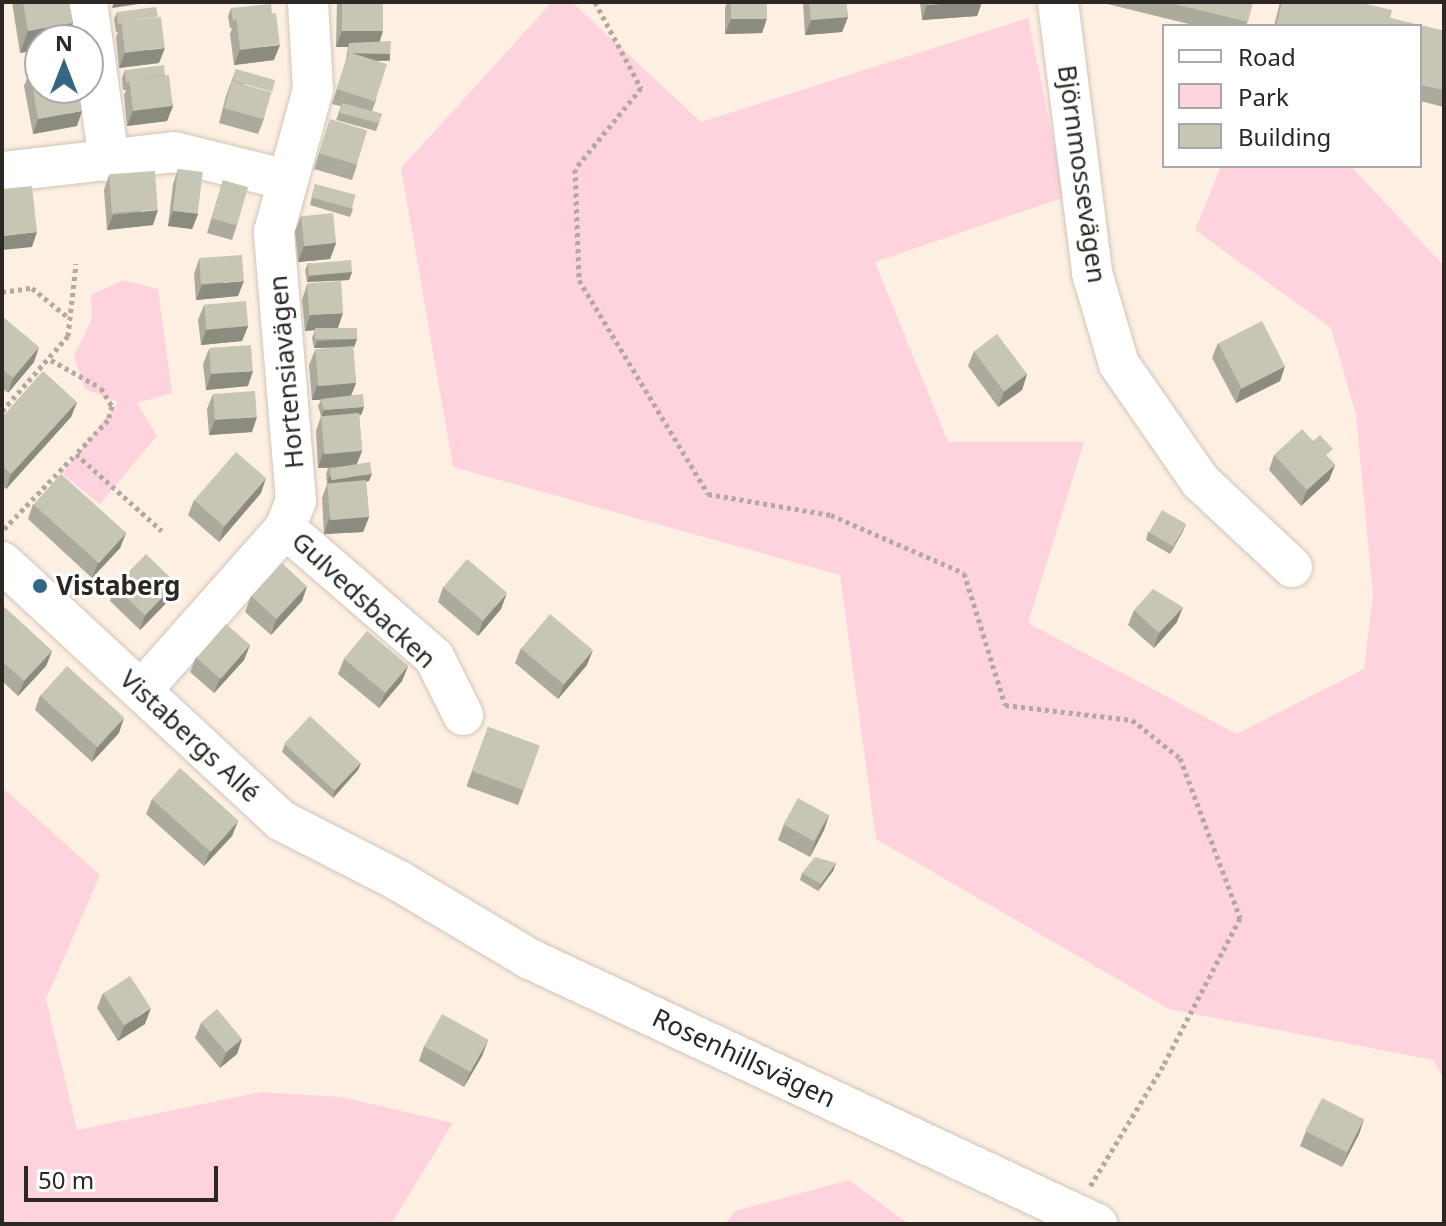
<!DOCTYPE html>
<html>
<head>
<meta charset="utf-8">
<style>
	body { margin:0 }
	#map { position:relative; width:1446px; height:1226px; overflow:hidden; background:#fdf0e2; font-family:"Noto Sans",sans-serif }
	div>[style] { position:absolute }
	.green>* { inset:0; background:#ffd3dd }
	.path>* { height:5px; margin-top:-2.5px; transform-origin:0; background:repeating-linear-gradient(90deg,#b4a99f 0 4px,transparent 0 8px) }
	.roads { filter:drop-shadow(0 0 2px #d1c5b8) drop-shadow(0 0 2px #d1c5b8) }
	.minor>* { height:40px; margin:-20px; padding:0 20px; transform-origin:20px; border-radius:20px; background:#fff }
	.wall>* { inset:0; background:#abaa9c; transform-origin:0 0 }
	.shaded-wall>* { inset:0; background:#8b8b7f; transform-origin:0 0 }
	.building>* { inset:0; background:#c7c6b5; transform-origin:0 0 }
	.dots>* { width:22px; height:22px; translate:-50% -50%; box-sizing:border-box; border:4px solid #fff; border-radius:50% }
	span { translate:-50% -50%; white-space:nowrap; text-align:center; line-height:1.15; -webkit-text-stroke:6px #fff; paint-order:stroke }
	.street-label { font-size:26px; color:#2c2722 }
	.poi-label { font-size:26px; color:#2c2722; font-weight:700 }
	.left { translate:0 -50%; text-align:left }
	.frame { position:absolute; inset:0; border:4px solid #2c2722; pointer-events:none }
	.legend { position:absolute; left:1162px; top:24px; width:260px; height:144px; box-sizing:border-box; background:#fff; border:2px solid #aba9a7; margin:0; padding:10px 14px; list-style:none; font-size:24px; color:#2c2722 }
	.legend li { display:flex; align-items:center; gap:16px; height:40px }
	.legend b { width:40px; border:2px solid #aba9a7 }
	.north { position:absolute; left:24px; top:24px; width:80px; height:80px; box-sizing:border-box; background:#fff; border:2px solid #aba9a7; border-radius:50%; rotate:0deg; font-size:22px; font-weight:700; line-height:32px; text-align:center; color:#2c2722 }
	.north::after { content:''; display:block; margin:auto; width:28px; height:36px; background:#346583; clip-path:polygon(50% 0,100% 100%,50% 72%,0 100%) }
	.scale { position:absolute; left:24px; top:1166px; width:194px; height:36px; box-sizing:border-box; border:4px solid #2c2722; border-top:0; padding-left:10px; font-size:24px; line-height:28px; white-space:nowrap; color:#2c2722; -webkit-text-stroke:6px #fff; paint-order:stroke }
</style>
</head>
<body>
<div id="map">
	<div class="green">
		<div style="clip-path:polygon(552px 2px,572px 2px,701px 122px,1028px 18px,1065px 197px,875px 262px,948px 442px,1084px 442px,1028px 623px,1237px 734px,1364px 669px,1373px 595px,1356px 415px,1331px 328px,1195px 230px,1221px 166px,1351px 166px,1444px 266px,1444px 1080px,1433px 1060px,1169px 1009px,876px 839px,840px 575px,453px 467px,401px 168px)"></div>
		<div style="clip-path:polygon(123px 280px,158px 289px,172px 393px,137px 403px,157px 436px,100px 504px,62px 474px,118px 402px,85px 389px,74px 356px,92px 319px,91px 295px)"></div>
		<div style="clip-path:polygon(2px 787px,100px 875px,46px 999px,77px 1130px,261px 1092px,341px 1097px,453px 1123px,391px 1224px,2px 1224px)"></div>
		<div style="clip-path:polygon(849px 1180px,909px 1224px,725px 1224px,735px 1211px)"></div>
	</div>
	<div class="path">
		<div style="left:595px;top:2px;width:98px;rotate:61.9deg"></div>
		<div style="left:641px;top:88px;width:104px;rotate:129.2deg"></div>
		<div style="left:575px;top:169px;width:111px;rotate:87.9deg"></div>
		<div style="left:579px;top:280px;width:250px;rotate:58.9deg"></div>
		<div style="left:708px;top:494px;width:125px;rotate:9.7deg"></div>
		<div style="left:831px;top:515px;width:145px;rotate:23.6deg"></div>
		<div style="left:964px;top:573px;width:138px;rotate:72.7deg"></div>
		<div style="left:1005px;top:705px;width:128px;rotate:6.7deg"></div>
		<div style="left:1132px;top:720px;width:61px;rotate:38.4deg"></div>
		<div style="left:1180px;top:758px;width:171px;rotate:69.4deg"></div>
		<div style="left:1240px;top:918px;width:167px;rotate:117.5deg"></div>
		<div style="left:1163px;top:1066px;width:143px;rotate:121.2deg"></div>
		<div style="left:2px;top:292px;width:30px;rotate:-8deg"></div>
		<div style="left:32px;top:288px;width:48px;rotate:39deg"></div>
		<div style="left:51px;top:360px;width:57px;rotate:29.2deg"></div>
		<div style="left:101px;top:388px;width:21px;rotate:59deg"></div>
		<div style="left:112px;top:406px;width:15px;rotate:106deg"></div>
		<div style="left:108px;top:420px;width:47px;rotate:133.3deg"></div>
		<div style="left:2px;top:411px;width:100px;rotate:-48.7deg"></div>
		<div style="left:68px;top:336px;width:73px;rotate:-83.7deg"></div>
		<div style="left:4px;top:529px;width:104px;rotate:-46.2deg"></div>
		<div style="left:76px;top:454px;width:115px;rotate:41.8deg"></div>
	</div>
	<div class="roads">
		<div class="minor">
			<div style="left:87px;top:2px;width:161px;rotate:82.1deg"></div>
			<div style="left:1058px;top:2px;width:273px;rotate:82.8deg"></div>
			<div style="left:1092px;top:273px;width:95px;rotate:73.5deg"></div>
			<div style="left:1119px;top:364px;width:142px;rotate:55.3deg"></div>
			<div style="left:1200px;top:481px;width:126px;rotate:43.1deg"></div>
			<div style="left:2px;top:172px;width:173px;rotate:-6.6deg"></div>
			<div style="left:174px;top:152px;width:116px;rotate:13.9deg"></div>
			<div style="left:285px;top:528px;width:197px;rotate:40.9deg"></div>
			<div style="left:434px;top:657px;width:65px;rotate:63.4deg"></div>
			<div style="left:2px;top:562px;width:381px;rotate:42.8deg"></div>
			<div style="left:282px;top:821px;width:131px;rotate:27.1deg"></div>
			<div style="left:399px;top:881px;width:152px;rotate:30.8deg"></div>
			<div style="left:530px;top:959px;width:626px;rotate:25.05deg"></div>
			<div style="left:141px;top:691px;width:217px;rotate:-48.5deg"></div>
			<div style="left:285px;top:528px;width:29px;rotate:-68deg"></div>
			<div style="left:296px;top:501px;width:270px;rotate:-94.7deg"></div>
			<div style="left:274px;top:232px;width:148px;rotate:-74.7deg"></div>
			<div style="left:313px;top:89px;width:87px;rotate:-93.3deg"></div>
		</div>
	</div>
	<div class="wall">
		<div style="clip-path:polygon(12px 2px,69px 2px,73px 23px,67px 40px,40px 40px,20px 53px)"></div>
		<div style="clip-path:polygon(337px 2px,383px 2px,379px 42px,390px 54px,387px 61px,378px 61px,376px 100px,372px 111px,382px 114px,376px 131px,336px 120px,341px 106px,332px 104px,346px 60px,348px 47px,336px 47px)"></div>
		<div style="clip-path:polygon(727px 2px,767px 2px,767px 18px,762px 33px,725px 34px,725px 8px)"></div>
		<div style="clip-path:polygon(803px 2px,846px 2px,848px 17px,842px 32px,805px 35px)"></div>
		<div style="clip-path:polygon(920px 2px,982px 2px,977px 16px,922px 20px)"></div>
		<div style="clip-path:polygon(1099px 2px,1253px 2px,1246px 26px,1197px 26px)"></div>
		<div style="clip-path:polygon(1280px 2px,1358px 2px,1390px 18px,1444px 31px,1444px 107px,1420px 101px,1420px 26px,1274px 26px)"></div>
		<div style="clip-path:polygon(231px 8px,274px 60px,234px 65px,230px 34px,232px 28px,230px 28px,228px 16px)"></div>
		<div style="clip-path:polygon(117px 12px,159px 63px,119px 68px,116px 37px,118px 32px,116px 32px,114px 19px)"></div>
		<div style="clip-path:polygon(236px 69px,264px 119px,258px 134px,219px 123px,226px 96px)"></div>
		<div style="clip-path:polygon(125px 70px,165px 75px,173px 106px,167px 121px,127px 126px,124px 95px,126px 90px,123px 90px,122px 78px)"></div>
		<div style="clip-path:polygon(30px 71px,77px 126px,33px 134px,24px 86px)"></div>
		<div style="clip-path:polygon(330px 119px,357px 165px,352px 180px,314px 169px)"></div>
		<div style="clip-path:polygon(178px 169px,198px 214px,192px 229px,168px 226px,173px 184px)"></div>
		<div style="clip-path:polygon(109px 175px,153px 225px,107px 230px,104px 190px)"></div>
		<div style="clip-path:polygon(223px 180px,237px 225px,232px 240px,207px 233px)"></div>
		<div style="clip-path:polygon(315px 184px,353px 209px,350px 217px,310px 205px)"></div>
		<div style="clip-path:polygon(301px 216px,336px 243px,330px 259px,298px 262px,295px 231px)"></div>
		<div style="clip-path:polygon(199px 259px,238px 296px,196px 300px,194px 274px)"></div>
		<div style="clip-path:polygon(308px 263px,352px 272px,349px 280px,307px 282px,305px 270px)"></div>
		<div style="clip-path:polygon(307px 284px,338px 328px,305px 331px,302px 300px)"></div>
		<div style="clip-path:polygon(204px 305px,248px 326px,242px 341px,201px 345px,198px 320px)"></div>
		<div style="clip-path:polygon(2px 316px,34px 362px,8px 393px,2px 388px)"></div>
		<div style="clip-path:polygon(315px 330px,357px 339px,354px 347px,353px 347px,356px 383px,351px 396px,364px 407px,361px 415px,359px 415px,362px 451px,357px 463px,369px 481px,366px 482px,369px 517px,363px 532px,324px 534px,322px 498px,327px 484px,326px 474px,328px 468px,318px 468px,316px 431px,321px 416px,318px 406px,321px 400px,312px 400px,309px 365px,315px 350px,342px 347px,314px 348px,312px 338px)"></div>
		<div style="clip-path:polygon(1218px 343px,1285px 366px,1280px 381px,1236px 403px,1212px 358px)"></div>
		<div style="clip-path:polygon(209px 349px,248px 386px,206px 390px,203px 364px)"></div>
		<div style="clip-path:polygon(974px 351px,1027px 374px,1022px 390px,998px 407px,968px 366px)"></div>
		<div style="clip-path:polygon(213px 394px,252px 432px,209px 435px,207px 409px)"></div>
		<div style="clip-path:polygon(77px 402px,71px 417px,6px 489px,2px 486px,2px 417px)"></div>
		<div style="clip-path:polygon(1274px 455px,1329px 458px,1335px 465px,1329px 480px,1301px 506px,1269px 470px)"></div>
		<div style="clip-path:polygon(261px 493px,219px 542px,188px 515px,194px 500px)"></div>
		<div style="clip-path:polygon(33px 504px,126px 533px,120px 548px,92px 578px,28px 519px)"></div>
		<div style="clip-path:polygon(1186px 524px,1183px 531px,1170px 554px,1146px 540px,1148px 532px)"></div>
		<div style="clip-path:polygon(176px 583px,171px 598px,140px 630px,110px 601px,115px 586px)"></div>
		<div style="clip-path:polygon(307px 586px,302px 601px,271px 635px,245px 612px,251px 596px)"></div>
		<div style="clip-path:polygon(443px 587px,501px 609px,478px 636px,438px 602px)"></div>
		<div style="clip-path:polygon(2px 605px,52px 651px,46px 666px,18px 696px,2px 681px)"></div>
		<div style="clip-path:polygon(1134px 610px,1177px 622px,1154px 648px,1128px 625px)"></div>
		<div style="clip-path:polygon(250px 645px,244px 660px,214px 693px,190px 672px,196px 657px)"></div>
		<div style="clip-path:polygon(521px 648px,587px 665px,558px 699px,515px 663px)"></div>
		<div style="clip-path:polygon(344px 659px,408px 666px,402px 681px,379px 708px,338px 674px)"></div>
		<div style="clip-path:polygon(40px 695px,119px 733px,92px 762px,35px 710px)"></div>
		<div style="left:488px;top:727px;width:55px;height:63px;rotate:20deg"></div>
		<div style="clip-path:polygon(285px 744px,361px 763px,358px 770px,333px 798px,282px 752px)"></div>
		<div style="clip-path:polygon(152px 799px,238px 821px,232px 836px,204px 866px,146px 814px)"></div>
		<div style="clip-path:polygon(829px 815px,824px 830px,810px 857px,778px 840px,784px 824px)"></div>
		<div style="clip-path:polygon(836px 863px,833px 871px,818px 891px,800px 880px,802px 873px)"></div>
		<div style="clip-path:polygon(103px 993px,145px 1024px,118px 1041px,97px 1008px)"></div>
		<div style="clip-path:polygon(201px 1023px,242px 1039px,237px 1054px,220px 1068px,195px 1038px)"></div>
		<div style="clip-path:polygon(488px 1040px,482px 1056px,464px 1087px,419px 1061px,424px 1046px)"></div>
		<div style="clip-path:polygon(1364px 1119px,1359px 1134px,1342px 1167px,1300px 1146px,1306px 1131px)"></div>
	</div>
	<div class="shaded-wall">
		<div style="clip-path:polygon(114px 2px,152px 2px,112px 8px)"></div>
		<div style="clip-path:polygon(967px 2px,982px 2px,977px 16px,922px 20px,927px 5px)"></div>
		<div style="clip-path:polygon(848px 17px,842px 32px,805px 35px,811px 20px)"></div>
		<div style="clip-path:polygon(767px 18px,762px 33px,725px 34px,731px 19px)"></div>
		<div style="clip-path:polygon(73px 23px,67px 40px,40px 40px,40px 50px,20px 53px,28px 31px)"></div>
		<div style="clip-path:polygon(342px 31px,383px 31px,378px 47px,349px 43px,348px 47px,336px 47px)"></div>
		<div style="clip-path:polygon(280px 45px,274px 60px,234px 65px,240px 50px)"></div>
		<div style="clip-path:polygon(165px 48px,159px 63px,119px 68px,125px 53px)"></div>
		<div style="left:348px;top:53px;width:42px;height:7px;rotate:1deg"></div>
		<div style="clip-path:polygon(173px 106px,167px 121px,127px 126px,133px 111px)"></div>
		<div style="clip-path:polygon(82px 111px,77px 126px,33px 134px,38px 119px)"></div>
		<div style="clip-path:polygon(158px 210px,153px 225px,107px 230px,113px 215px)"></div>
		<div style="clip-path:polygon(173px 211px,198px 214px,192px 229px,168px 226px)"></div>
		<div style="clip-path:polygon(37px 232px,32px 247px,2px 250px,2px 236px)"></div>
		<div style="clip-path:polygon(336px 243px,330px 259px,298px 262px,304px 246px)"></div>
		<div style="clip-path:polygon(352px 272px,349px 280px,307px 282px,310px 275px)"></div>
		<div style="clip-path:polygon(244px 281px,238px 296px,196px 300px,202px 285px)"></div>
		<div style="clip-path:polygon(343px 313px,338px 328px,305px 331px,310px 315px)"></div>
		<div style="clip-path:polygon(248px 326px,242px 341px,201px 345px,206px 330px)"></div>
		<div style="clip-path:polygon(357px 339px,354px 347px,314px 348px,317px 341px)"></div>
		<div style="clip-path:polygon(39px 347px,34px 362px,8px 393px,13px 378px)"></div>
		<div style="clip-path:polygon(1285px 366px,1280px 381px,1236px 403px,1241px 388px)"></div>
		<div style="clip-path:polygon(253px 371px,248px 386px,206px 390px,211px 374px)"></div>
		<div style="clip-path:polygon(1027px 374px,1022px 390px,998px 407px,1004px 392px)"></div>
		<div style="clip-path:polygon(356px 383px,350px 398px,312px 400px,317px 385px)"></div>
		<div style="clip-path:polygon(77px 402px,71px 417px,6px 489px,11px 474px)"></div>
		<div style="clip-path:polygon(364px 407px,361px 415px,321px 417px,324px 410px)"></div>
		<div style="clip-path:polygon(257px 417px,252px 432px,209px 435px,215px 420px)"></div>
		<div style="clip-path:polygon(362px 451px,356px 466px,318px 468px,323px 453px)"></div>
		<div style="clip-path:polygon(1335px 465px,1329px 480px,1301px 506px,1307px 490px)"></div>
		<div style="clip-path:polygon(372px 474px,369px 481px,327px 485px,329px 477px)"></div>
		<div style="clip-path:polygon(266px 478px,261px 493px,219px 542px,224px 527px)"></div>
		<div style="clip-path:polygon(369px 517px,363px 532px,324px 534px,329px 519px)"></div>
		<div style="clip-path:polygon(1186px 524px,1183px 531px,1170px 554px,1173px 547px)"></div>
		<div style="clip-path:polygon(126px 533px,120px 548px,92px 578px,98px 563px)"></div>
		<div style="clip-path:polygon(176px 583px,171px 598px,140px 630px,145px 615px)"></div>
		<div style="clip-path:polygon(307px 586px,302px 601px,271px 635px,276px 620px)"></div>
		<div style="clip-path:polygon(507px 593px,501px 609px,478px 636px,483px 621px)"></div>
		<div style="clip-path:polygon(1183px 607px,1177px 622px,1154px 648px,1159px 633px)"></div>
		<div style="clip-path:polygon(250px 645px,244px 660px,214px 693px,220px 678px)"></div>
		<div style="clip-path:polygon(593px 650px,587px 665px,558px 699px,564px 684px)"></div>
		<div style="clip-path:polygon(52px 651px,46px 666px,18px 696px,24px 681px)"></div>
		<div style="clip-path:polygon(408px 666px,402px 681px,379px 708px,385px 693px)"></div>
		<div style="clip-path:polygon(124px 718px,119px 733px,92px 762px,97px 747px)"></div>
		<div style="clip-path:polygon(361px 763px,358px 770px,333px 798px,335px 790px)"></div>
		<div style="clip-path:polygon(829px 815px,824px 830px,810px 857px,815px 842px)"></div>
		<div style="clip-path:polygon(238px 821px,232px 836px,204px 866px,210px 851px)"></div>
		<div style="clip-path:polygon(836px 863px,833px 871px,818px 891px,821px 884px)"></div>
		<div style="clip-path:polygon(151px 1008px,145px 1024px,118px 1041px,124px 1026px)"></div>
		<div style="clip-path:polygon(242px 1039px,237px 1054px,220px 1068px,226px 1053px)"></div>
		<div style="clip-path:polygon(488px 1040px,482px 1056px,464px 1087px,470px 1072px)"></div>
		<div style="clip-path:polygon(1364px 1119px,1359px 1134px,1342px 1167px,1348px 1152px)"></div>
	</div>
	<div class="building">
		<div style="clip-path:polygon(23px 2px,69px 2px,73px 23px,28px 31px)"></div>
		<div style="left:342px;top:2px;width:41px;height:29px"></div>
		<div style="left:731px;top:2px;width:36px;height:17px"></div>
		<div style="clip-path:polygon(809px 2px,846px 2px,848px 17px,811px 20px)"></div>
		<div style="clip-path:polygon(927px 2px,967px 2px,927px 5px)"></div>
		<div style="clip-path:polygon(1166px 2px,1253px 2px,1248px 22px)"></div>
		<div style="clip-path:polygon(1282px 2px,1358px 2px,1392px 10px,1390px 18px,1444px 31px,1444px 90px,1420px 85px,1420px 26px,1276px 26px)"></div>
		<div style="clip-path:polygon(271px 4px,272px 14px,236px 18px,236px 20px,233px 21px,231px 8px)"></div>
		<div style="clip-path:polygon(156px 7px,158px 17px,121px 22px,121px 24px,118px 24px,117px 12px)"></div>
		<div style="left:276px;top:13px;width:32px;height:40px;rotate:83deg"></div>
		<div style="left:161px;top:17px;width:31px;height:40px;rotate:83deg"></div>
		<div style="clip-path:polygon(391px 41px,390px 54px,348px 53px,349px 43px)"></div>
		<div style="left:349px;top:52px;width:40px;height:39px;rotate:18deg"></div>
		<div style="clip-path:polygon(164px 65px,165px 75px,129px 80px,129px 82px,126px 82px,125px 70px)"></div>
		<div style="clip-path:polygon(40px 69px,40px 88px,78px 88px,82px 111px,38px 119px,30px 71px)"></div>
		<div style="left:236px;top:69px;width:41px;height:12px;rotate:16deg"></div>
		<div style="left:169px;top:75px;width:31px;height:40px;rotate:83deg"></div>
		<div style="left:232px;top:81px;width:41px;height:28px;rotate:16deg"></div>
		<div style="left:342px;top:103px;width:41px;height:10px;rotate:15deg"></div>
		<div style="left:330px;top:119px;width:39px;height:36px;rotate:17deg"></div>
		<div style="left:178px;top:169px;width:25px;height:42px;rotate:7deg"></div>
		<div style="left:155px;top:171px;width:39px;height:46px;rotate:86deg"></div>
		<div style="left:223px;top:180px;width:26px;height:40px;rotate:16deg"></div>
		<div style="left:315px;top:184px;width:42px;height:14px;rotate:15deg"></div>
		<div style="clip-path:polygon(32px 186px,37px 232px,2px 236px,2px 189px)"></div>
		<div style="left:333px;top:213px;width:30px;height:32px;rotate:84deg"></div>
		<div style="left:242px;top:255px;width:26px;height:43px;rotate:86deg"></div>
		<div style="left:351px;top:260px;width:12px;height:43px;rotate:85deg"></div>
		<div style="left:341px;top:281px;width:32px;height:34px;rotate:86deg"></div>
		<div style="left:246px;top:301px;width:25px;height:42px;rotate:85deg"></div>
		<div style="clip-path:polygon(2px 316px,39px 347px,13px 378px,2px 369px)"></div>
		<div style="left:1262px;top:321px;width:51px;height:49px;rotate:63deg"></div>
		<div style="left:357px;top:328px;width:11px;height:42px;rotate:90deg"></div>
		<div style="left:997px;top:334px;width:50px;height:29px;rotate:53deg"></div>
		<div style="left:251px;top:345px;width:26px;height:42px;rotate:86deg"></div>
		<div style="left:353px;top:346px;width:37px;height:38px;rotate:85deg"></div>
		<div style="clip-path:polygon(43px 371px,77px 402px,11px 474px,2px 466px,2px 417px)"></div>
		<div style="left:255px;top:391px;width:26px;height:42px;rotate:86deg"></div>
		<div style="clip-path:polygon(363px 394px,364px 407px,324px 410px,321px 399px)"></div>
		<div style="left:359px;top:413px;width:38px;height:38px;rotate:85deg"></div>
		<div style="clip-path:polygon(1302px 429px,1313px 441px,1320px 435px,1333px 449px,1326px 455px,1335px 465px,1307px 490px,1274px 455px)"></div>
		<div style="left:236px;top:452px;width:40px;height:64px;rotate:41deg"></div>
		<div style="left:370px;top:462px;width:12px;height:41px;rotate:81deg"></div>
		<div style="left:61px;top:474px;width:88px;height:41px;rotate:42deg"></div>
		<div style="left:366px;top:480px;width:37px;height:39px;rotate:85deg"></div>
		<div style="left:1162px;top:510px;width:28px;height:26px;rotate:30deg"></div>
		<div style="left:146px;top:554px;width:42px;height:45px;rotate:44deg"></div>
		<div style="left:467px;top:559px;width:52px;height:37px;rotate:40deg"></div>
		<div style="left:282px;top:563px;width:34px;height:45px;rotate:43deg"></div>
		<div style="clip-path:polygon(1153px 589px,1183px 607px,1159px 633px,1134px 610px)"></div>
		<div style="clip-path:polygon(2px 605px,52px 651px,24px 681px,2px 661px)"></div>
		<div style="left:550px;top:614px;width:56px;height:45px;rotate:40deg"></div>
		<div style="left:226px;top:624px;width:32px;height:45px;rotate:41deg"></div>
		<div style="left:367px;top:631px;width:54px;height:36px;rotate:40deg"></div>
		<div style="left:67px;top:666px;width:77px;height:40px;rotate:42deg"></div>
		<div style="left:310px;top:716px;width:69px;height:38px;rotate:43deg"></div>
		<div style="left:488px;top:727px;width:55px;height:47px;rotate:20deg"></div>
		<div style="left:180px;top:768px;width:79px;height:42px;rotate:42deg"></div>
		<div style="left:798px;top:798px;width:35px;height:30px;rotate:29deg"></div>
		<div style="clip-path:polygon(815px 857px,836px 863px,821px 884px,802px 873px)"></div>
		<div style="left:130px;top:976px;width:38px;height:32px;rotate:57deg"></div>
		<div style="left:217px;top:1009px;width:39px;height:21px;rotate:50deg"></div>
		<div style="left:442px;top:1014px;width:53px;height:37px;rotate:29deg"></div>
		<div style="left:1322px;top:1098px;width:47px;height:37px;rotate:27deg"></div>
	</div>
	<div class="dots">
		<div style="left:40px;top:586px;background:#346583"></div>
	</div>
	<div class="street-label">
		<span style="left:1082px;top:174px;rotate:82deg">Björnmossevägen</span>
		<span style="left:286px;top:372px;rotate:-95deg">Hortensiavägen</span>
		<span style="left:364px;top:600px;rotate:43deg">Gulvedsbacken</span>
		<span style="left:190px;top:736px;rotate:43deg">Vistabergs Allé</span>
		<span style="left:744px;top:1058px;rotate:25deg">Rosenhillsvägen</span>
	</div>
	<div class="poi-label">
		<span class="left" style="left:56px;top:586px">Vistaberg</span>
	</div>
	<div class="frame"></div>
	<ul class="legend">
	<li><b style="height:10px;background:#fff"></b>Road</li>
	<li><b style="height:22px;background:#ffd3dd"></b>Park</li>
	<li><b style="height:22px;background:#c7c6b5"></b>Building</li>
	</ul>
	<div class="north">N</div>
	<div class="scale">50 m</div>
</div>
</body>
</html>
